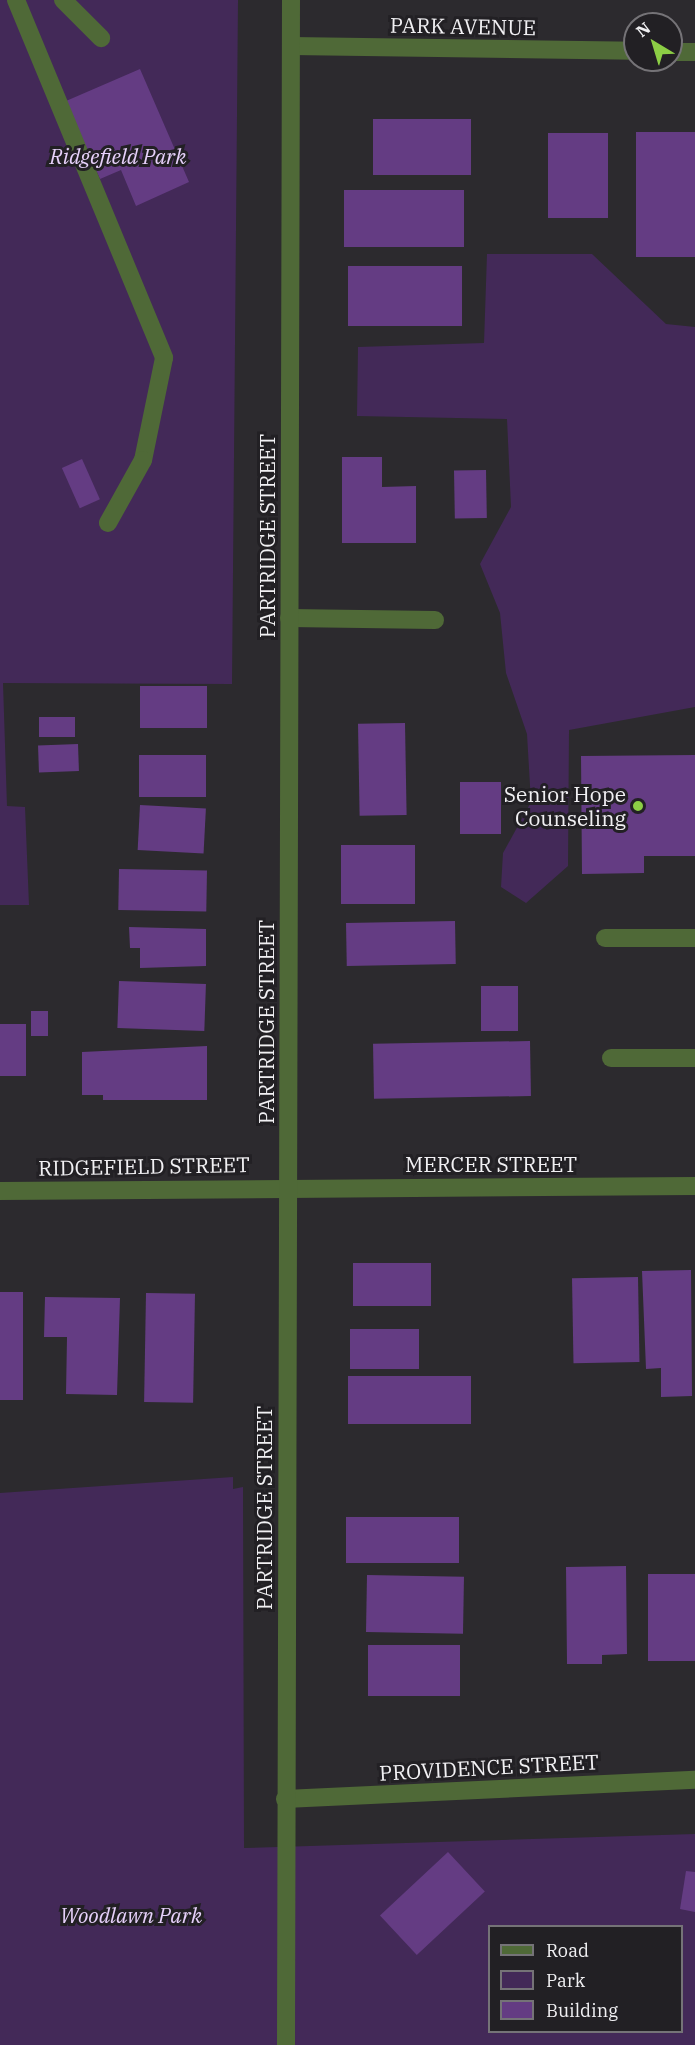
<!DOCTYPE html>
<html>
<head>
<meta charset="utf-8">
<style>
	body { margin:0 }
	#map { position:relative; width:695px; height:2045px; overflow:hidden; background:#2c2a2e; font-family:"IBM Plex Serif",serif }
	div>[style] { position:absolute }
	.green>* { inset:0; background:#432958 }
	.building>* { inset:0; background:#643c83; transform-origin:0 0 }
	.lane>* { height:18px; margin:-9px; padding:0 9px; transform-origin:9px; border-radius:9px; background:#4f6937 }
	.street>* { height:18px; margin:-9px; padding:0 9px; transform-origin:9px; border-radius:9px; background:#4f6937 }
	.dots>* { width:16px; height:16px; translate:-50% -50%; box-sizing:border-box; border:3px solid #222024; border-radius:50% }
	span { translate:-50% -50%; white-space:nowrap; text-align:center; line-height:1.15; -webkit-text-stroke:6px #222024; paint-order:stroke }
	.street-label { font-size:21px; color:#f1f0f3 }
	.park-label { font-size:21px; color:#e7d1fb; font-style:italic }
	.poi-label { font-size:21px; color:#f1f0f3 }
	.right { translate:-100% -50%; text-align:right }
	.legend { position:absolute; left:488px; top:1925px; width:195px; height:108px; box-sizing:border-box; background:#222024; border:2px solid #757377; margin:0; padding:8px 10px; list-style:none; font-size:18px; color:#f1f0f3 }
	.legend li { display:flex; align-items:center; gap:12px; height:30px }
	.legend b { width:30px; border:2px solid #757377 }
	.north { position:absolute; left:623px; top:12px; width:60px; height:60px; box-sizing:border-box; background:#222024; border:2px solid #757377; border-radius:50%; rotate:322deg; font-size:16px; font-weight:700; line-height:24px; text-align:center; color:#f1f0f3 }
	.north::after { content:''; display:block; margin:auto; width:21px; height:27px; background:#8cce45; clip-path:polygon(50% 0,100% 100%,50% 72%,0 100%) }
</style>
</head>
<body>
<div id="map">
	<div class="green">
		<div style="clip-path:polygon(0 0,238px 0,232px 684px,3px 683px,7px 806px,25px 807px,29px 905px,0 905px)"></div>
		<div style="clip-path:polygon(487px 254px,592px 254px,666px 324px,695px 327px,695px 707px,569px 730px,568px 866px,526px 903px,501px 887px,503px 853px,531px 802px,527px 734px,506px 673px,500px 613px,480px 564px,511px 507px,507px 419px,357px 416px,358px 347px,484px 343px)"></div>
		<div style="clip-path:polygon(evenodd,233px 1477px,233px 1489px,243px 1487px,244px 1848px,695px 1834px,695px 2045px,0 2045px,0 1493px,233px 1477px,490px 1926px,682px 1926px,682px 2032px,490px 2032px,490px 1926px)"></div>
	</div>
	<div class="building">
		<div style="clip-path:polygon(140px 69px,189px 182px,136px 206px,121px 170px,100px 179px,66px 101px)"></div>
		<div style="left:471px;top:119px;width:56px;height:98px;rotate:90deg"></div>
		<div style="left:695px;top:132px;width:125px;height:59px;rotate:90deg"></div>
		<div style="left:548px;top:133px;width:60px;height:85px"></div>
		<div style="left:464px;top:190px;width:57px;height:120px;rotate:90deg"></div>
		<div style="left:462px;top:266px;width:60px;height:114px;rotate:90deg"></div>
		<div style="clip-path:polygon(342px 457px,382px 457px,382px 487px,416px 486px,416px 543px,342px 543px)"></div>
		<div style="left:82px;top:459px;width:44px;height:22px;rotate:66deg"></div>
		<div style="left:486px;top:470px;width:48px;height:32px;rotate:89deg"></div>
		<div style="left:140px;top:686px;width:67px;height:42px"></div>
		<div style="left:75px;top:717px;width:20px;height:36px;rotate:90deg"></div>
		<div style="left:405px;top:723px;width:92px;height:47px;rotate:89deg"></div>
		<div style="left:78px;top:744px;width:27px;height:40px;rotate:88deg"></div>
		<div style="left:139px;top:755px;width:67px;height:42px"></div>
		<div style="clip-path:polygon(695px 755px,695px 856px,644px 856px,644px 873px,582px 874px,581px 756px)"></div>
		<div style="left:501px;top:782px;width:52px;height:41px;rotate:90deg"></div>
		<div style="left:140px;top:805px;width:66px;height:45px;rotate:3deg"></div>
		<div style="left:415px;top:845px;width:59px;height:74px;rotate:90deg"></div>
		<div style="left:119px;top:869px;width:88px;height:41px;rotate:1deg"></div>
		<div style="left:455px;top:921px;width:43px;height:109px;rotate:89deg"></div>
		<div style="clip-path:polygon(129px 927px,206px 929px,206px 966px,140px 968px,140px 948px,130px 948px)"></div>
		<div style="left:119px;top:981px;width:87px;height:47px;rotate:2deg"></div>
		<div style="left:518px;top:986px;width:45px;height:37px;rotate:90deg"></div>
		<div style="left:31px;top:1011px;width:17px;height:25px"></div>
		<div style="left:0;top:1024px;width:26px;height:52px"></div>
		<div style="left:530px;top:1041px;width:55px;height:157px;rotate:89deg"></div>
		<div style="clip-path:polygon(207px 1046px,207px 1100px,103px 1100px,103px 1095px,82px 1095px,82px 1052px)"></div>
		<div style="left:431px;top:1263px;width:43px;height:78px;rotate:90deg"></div>
		<div style="clip-path:polygon(691px 1270px,692px 1396px,661px 1397px,661px 1368px,646px 1369px,642px 1271px)"></div>
		<div style="left:638px;top:1277px;width:85px;height:66px;rotate:89deg"></div>
		<div style="left:0;top:1292px;width:23px;height:108px"></div>
		<div style="left:146px;top:1293px;width:49px;height:109px;rotate:1deg"></div>
		<div style="clip-path:polygon(45px 1297px,120px 1298px,117px 1395px,66px 1394px,67px 1337px,44px 1337px)"></div>
		<div style="left:419px;top:1329px;width:40px;height:69px;rotate:90deg"></div>
		<div style="left:471px;top:1376px;width:48px;height:123px;rotate:90deg"></div>
		<div style="left:346px;top:1517px;width:113px;height:46px"></div>
		<div style="clip-path:polygon(626px 1566px,627px 1654px,602px 1655px,602px 1664px,567px 1664px,566px 1567px)"></div>
		<div style="left:695px;top:1574px;width:87px;height:47px;rotate:90deg"></div>
		<div style="left:367px;top:1575px;width:97px;height:57px;rotate:1deg"></div>
		<div style="left:460px;top:1645px;width:51px;height:92px;rotate:90deg"></div>
		<div style="left:448px;top:1852px;width:54px;height:93px;rotate:47deg"></div>
		<div style="clip-path:polygon(686px 1871px,695px 1872px,695px 1912px,680px 1909px)"></div>
	</div>
	<div class="lane">
		<div style="left:16px;top:0;width:387px;rotate:67.5deg"></div>
		<div style="left:164px;top:358px;width:104px;rotate:101.6deg"></div>
		<div style="left:143px;top:460px;width:72px;rotate:119.1deg"></div>
		<div style="left:63px;top:0;width:54px;rotate:45deg"></div>
		<div style="left:605px;top:938px;width:90px"></div>
		<div style="left:611px;top:1058px;width:84px"></div>
	</div>
	<div class="street">
		<div style="left:291px;top:46px;width:344px;rotate:0.8deg"></div>
		<div style="left:671px;top:52px;width:24px"></div>
		<div style="left:289px;top:618px;width:146px;rotate:0.8deg"></div>
		<div style="left:0;top:1191px;width:695px;rotate:-0.41deg"></div>
		<div style="left:285px;top:1799px;width:410px;rotate:-2.7deg"></div>
		<div style="left:286px;top:2045px;width:2045px;rotate:-89.86deg"></div>
	</div>
	<div class="dots">
		<div style="left:638px;top:806px;background:#8cce45"></div>
	</div>
	<div class="street-label">
		<span style="left:463px;top:26px;rotate:1deg">PARK AVENUE</span>
		<span style="left:267px;top:536px;rotate:-90deg">PARTRIDGE STREET</span>
		<span style="left:266px;top:1022px;rotate:-90deg">PARTRIDGE STREET</span>
		<span style="left:491px;top:1164px">MERCER STREET</span>
		<span style="left:144px;top:1166px;rotate:-1deg">RIDGEFIELD STREET</span>
		<span style="left:264px;top:1508px;rotate:-90deg">PARTRIDGE STREET</span>
		<span style="left:489px;top:1767px;rotate:-3deg">PROVIDENCE STREET</span>
	</div>
	<div class="park-label">
		<span style="left:118px;top:156px">Ridgefield Park</span>
		<span style="left:131px;top:1915px">Woodlawn Park</span>
	</div>
	<div class="poi-label">
		<span class="right" style="left:626px;top:806px">Senior Hope<br>Counseling</span>
	</div>
	<ul class="legend">
	<li><b style="height:8px;background:#4f6937"></b>Road</li>
	<li><b style="height:16px;background:#432958"></b>Park</li>
	<li><b style="height:16px;background:#643c83"></b>Building</li>
	</ul>
	<div class="north">N</div>
</div>
</body>
</html>
